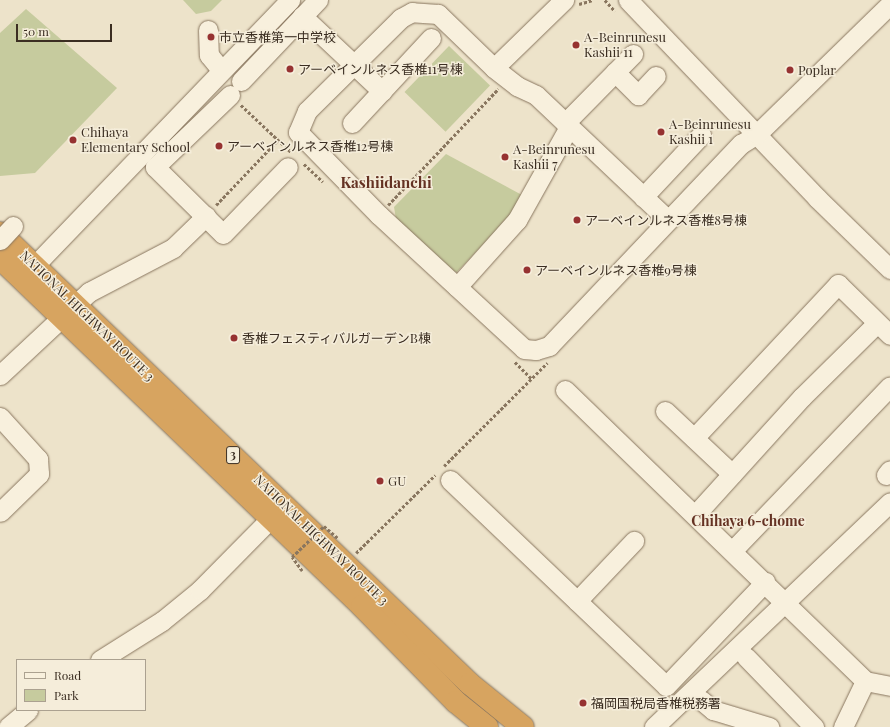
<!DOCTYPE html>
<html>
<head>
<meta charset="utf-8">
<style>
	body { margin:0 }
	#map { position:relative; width:890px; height:727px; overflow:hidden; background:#ede3ca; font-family:"Playfair Display","Noto Sans JP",serif }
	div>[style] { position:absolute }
	.green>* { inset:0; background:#c6cb9e; transform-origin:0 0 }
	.path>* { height:2.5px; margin-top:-1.25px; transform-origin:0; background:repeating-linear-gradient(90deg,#89765f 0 3px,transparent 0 5px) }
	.roads { filter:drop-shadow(0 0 1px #89765f) drop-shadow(0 0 1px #89765f) }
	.minor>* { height:19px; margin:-9.5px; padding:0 9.5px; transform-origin:9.5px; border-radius:9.5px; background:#f8f0dd }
	.highway>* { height:22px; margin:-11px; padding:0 11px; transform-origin:11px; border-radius:11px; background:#d7a460 }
	.path-bridge>* { height:2.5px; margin-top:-1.25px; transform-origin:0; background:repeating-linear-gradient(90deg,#89765f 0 3px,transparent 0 5px) }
	.bridges { filter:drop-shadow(0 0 1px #89765f) drop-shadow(0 0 1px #89765f) }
	.minor-bridge>* { height:19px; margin:-9.5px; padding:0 9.5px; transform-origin:9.5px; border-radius:9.5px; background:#f8f0dd }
	.dots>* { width:11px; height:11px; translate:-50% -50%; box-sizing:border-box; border:2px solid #f5edda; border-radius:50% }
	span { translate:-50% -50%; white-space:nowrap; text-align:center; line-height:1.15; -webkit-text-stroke:3px #f5edda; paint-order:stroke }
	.shield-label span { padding:1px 3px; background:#f5edda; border:1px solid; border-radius:3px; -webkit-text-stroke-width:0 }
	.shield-label { font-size:12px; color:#3b2e22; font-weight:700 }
	.poi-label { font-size:13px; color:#3b2e22 }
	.left { translate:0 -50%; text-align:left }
	.street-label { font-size:13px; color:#3b2e22 }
	.neighbourhood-label { font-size:14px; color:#653223; font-weight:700 }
	.quarter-label { font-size:15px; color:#653223; font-weight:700 }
	.legend { position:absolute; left:16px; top:659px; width:130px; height:52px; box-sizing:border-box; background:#f5edda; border:1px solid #aba190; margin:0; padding:5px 7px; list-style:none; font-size:12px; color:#3b2e22 }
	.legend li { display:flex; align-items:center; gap:8px; height:20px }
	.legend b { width:20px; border:1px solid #aba190 }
	.scale { position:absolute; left:16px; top:24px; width:96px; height:18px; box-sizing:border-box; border:2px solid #3b2e22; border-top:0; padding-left:5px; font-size:12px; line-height:14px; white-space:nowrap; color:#3b2e22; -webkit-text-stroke:3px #f5edda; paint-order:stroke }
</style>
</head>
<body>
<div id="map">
	<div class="green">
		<div style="clip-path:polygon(183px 0,222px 0,211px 11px,196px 14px)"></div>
		<div style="clip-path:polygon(26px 9px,117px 88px,35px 173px,0 176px,0 33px)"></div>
		<div style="left:449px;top:46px;width:57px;height:64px;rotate:44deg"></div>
		<div style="clip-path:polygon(446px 154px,522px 195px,509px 217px,457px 272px,449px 271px,396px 219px,394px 207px)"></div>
	</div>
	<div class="path">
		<div style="left:605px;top:0;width:15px;rotate:48deg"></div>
		<div style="left:579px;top:4px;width:15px;rotate:-16deg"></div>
		<div style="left:241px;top:105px;width:69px;rotate:43.2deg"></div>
		<div style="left:304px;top:164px;width:26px;rotate:43deg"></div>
		<div style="left:216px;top:205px;width:90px;rotate:-46.4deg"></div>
		<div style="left:388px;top:205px;width:160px;rotate:-46.5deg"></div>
		<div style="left:515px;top:362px;width:24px;rotate:45deg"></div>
		<div style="left:444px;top:466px;width:146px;rotate:-45deg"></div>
		<div style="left:356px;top:553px;width:111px;rotate:-44.6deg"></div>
	</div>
	<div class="roads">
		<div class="minor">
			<div style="left:628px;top:0;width:274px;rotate:46.3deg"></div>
			<div style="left:817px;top:198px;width:102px;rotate:44.2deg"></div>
			<div style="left:302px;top:16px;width:110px;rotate:43.2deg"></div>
			<div style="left:208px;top:30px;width:25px;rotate:88deg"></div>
			<div style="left:209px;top:55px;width:19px;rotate:51deg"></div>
			<div style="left:494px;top:68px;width:98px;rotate:-44.2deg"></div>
			<div style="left:615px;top:72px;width:33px;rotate:45deg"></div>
			<div style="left:638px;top:95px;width:26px;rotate:-47deg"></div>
			<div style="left:241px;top:81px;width:112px;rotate:-46.5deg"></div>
			<div style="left:230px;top:95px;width:104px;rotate:136.2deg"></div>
			<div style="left:155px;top:167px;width:95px;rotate:44.6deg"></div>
			<div style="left:223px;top:234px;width:93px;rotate:-45.9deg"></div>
			<div style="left:352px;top:123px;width:116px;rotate:-47.1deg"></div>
			<div style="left:565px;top:123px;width:97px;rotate:-45.4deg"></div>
			<div style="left:643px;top:197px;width:85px;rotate:-46.9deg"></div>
			<div style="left:668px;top:220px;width:182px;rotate:-136.6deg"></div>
			<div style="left:536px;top:95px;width:21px;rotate:-155deg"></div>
			<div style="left:517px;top:86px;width:29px;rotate:-142deg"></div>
			<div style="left:494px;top:68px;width:78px;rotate:-136deg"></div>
			<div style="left:438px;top:14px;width:26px;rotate:-176deg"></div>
			<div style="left:412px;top:12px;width:13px;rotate:151deg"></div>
			<div style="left:401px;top:18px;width:132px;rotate:135.3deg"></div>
			<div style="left:307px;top:111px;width:23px;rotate:113deg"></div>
			<div style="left:298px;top:132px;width:116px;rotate:45.7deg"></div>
			<div style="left:379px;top:215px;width:197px;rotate:42.7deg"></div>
			<div style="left:524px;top:349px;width:12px;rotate:5deg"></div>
			<div style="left:536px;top:350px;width:14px;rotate:-17deg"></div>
			<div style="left:549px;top:346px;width:279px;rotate:-46.5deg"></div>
			<div style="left:741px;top:144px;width:19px;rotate:-32deg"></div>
			<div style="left:757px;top:134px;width:186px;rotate:-44.3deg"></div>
			<div style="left:35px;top:265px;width:368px;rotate:-46.1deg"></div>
			<div style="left:457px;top:287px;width:90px;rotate:-48.2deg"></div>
			<div style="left:517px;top:220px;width:107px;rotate:-60.8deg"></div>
			<div style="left:0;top:375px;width:122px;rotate:-43deg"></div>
			<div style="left:89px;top:292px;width:95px;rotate:-27.6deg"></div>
			<div style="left:173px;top:248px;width:46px;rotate:-44.1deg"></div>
			<div style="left:565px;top:390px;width:418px;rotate:44.1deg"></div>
			<div style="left:865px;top:681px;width:25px;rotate:11deg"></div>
			<div style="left:665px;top:411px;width:92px;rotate:43.2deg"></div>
			<div style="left:0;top:417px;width:57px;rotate:47.9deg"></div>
			<div style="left:38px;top:459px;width:15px;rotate:86deg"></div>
			<div style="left:39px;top:474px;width:54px;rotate:135.7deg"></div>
			<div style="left:694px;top:438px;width:211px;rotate:-46.9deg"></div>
			<div style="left:838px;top:284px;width:73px;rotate:44.4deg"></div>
			<div style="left:886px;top:475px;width:6px;rotate:-51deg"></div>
			<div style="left:450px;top:480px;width:298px;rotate:43.6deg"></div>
			<div style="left:666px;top:686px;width:144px;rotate:-46.4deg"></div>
			<div style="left:695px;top:515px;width:159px;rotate:-47.8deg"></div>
			<div style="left:802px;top:397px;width:105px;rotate:-44.6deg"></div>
			<div style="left:732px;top:551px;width:228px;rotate:-46.2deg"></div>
			<div style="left:577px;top:601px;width:83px;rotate:-46.5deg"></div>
			<div style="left:746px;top:657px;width:98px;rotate:45.8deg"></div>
			<div style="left:100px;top:660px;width:73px;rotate:-32.2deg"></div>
			<div style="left:162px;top:621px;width:49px;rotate:-39.2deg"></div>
			<div style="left:200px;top:590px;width:101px;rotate:-45.4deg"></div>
			<div style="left:701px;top:700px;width:16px;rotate:40deg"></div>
			<div style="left:713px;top:710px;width:59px;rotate:16.9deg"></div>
			<div style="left:8px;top:727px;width:26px;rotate:-40deg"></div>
			<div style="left:654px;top:727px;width:326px;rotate:-43.6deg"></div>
			<div style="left:843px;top:727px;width:51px;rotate:-64.4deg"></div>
		</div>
		<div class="highway">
			<div style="left:0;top:233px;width:651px;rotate:43.82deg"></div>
			<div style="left:470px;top:684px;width:68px;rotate:39.1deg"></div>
			<div style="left:0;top:258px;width:502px;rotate:43.87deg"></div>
			<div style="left:362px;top:606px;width:134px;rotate:45.6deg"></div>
			<div style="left:456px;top:702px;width:40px;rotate:39deg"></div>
		</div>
	</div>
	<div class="path-bridge">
		<div style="left:302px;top:571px;width:17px;rotate:-126deg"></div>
		<div style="left:292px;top:557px;width:45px;rotate:-44.1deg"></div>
		<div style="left:324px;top:526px;width:18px;rotate:41deg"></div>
	</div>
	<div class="bridges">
		<div class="minor-bridge">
			<div style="left:0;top:240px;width:19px;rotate:-47deg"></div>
		</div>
	</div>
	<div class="dots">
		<div style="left:211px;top:37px;background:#963231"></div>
		<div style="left:576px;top:45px;background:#963231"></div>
		<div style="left:290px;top:69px;background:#963231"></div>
		<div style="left:790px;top:70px;background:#963231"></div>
		<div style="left:661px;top:132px;background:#963231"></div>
		<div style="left:73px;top:140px;background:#963231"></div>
		<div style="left:219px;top:146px;background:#963231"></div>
		<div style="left:505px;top:157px;background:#963231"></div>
		<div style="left:577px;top:220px;background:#963231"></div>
		<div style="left:527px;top:270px;background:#963231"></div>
		<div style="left:234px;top:338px;background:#963231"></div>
		<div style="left:380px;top:481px;background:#963231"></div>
		<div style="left:583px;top:703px;background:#963231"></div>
	</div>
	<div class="shield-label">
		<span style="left:233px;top:455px">3</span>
	</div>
	<div class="poi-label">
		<span class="left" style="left:219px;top:37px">市立香椎第一中学校</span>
		<span class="left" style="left:584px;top:45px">A-Beinrunesu<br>Kashii 11</span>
		<span class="left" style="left:298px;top:69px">アーベインルネス香椎11号棟</span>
		<span class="left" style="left:798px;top:70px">Poplar</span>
		<span class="left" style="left:669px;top:132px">A-Beinrunesu<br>Kashii 1</span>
		<span class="left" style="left:81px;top:140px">Chihaya<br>Elementary School</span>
		<span class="left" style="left:227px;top:146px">アーベインルネス香椎12号棟</span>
		<span class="left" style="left:513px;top:157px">A-Beinrunesu<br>Kashii 7</span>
		<span class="left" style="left:585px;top:220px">アーベインルネス香椎8号棟</span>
		<span class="left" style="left:535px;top:270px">アーベインルネス香椎9号棟</span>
		<span class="left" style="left:242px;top:338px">香椎フェスティバルガーデンB棟</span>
		<span class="left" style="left:388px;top:481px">GU</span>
		<span class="left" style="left:591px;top:703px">福岡国税局香椎税務署</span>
	</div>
	<div class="street-label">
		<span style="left:87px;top:316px;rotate:44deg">NATIONAL HIGHWAY ROUTE 3</span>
		<span style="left:321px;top:540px;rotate:44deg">NATIONAL HIGHWAY ROUTE 3</span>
	</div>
	<div class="neighbourhood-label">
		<span style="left:748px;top:521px">Chihaya 6-chome</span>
	</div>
	<div class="quarter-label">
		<span style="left:386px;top:183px">Kashiidanchi</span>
	</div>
	<ul class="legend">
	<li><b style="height:5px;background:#f8f0dd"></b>Road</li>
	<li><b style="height:11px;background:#c6cb9e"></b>Park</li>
	</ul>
	<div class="scale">50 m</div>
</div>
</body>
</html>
